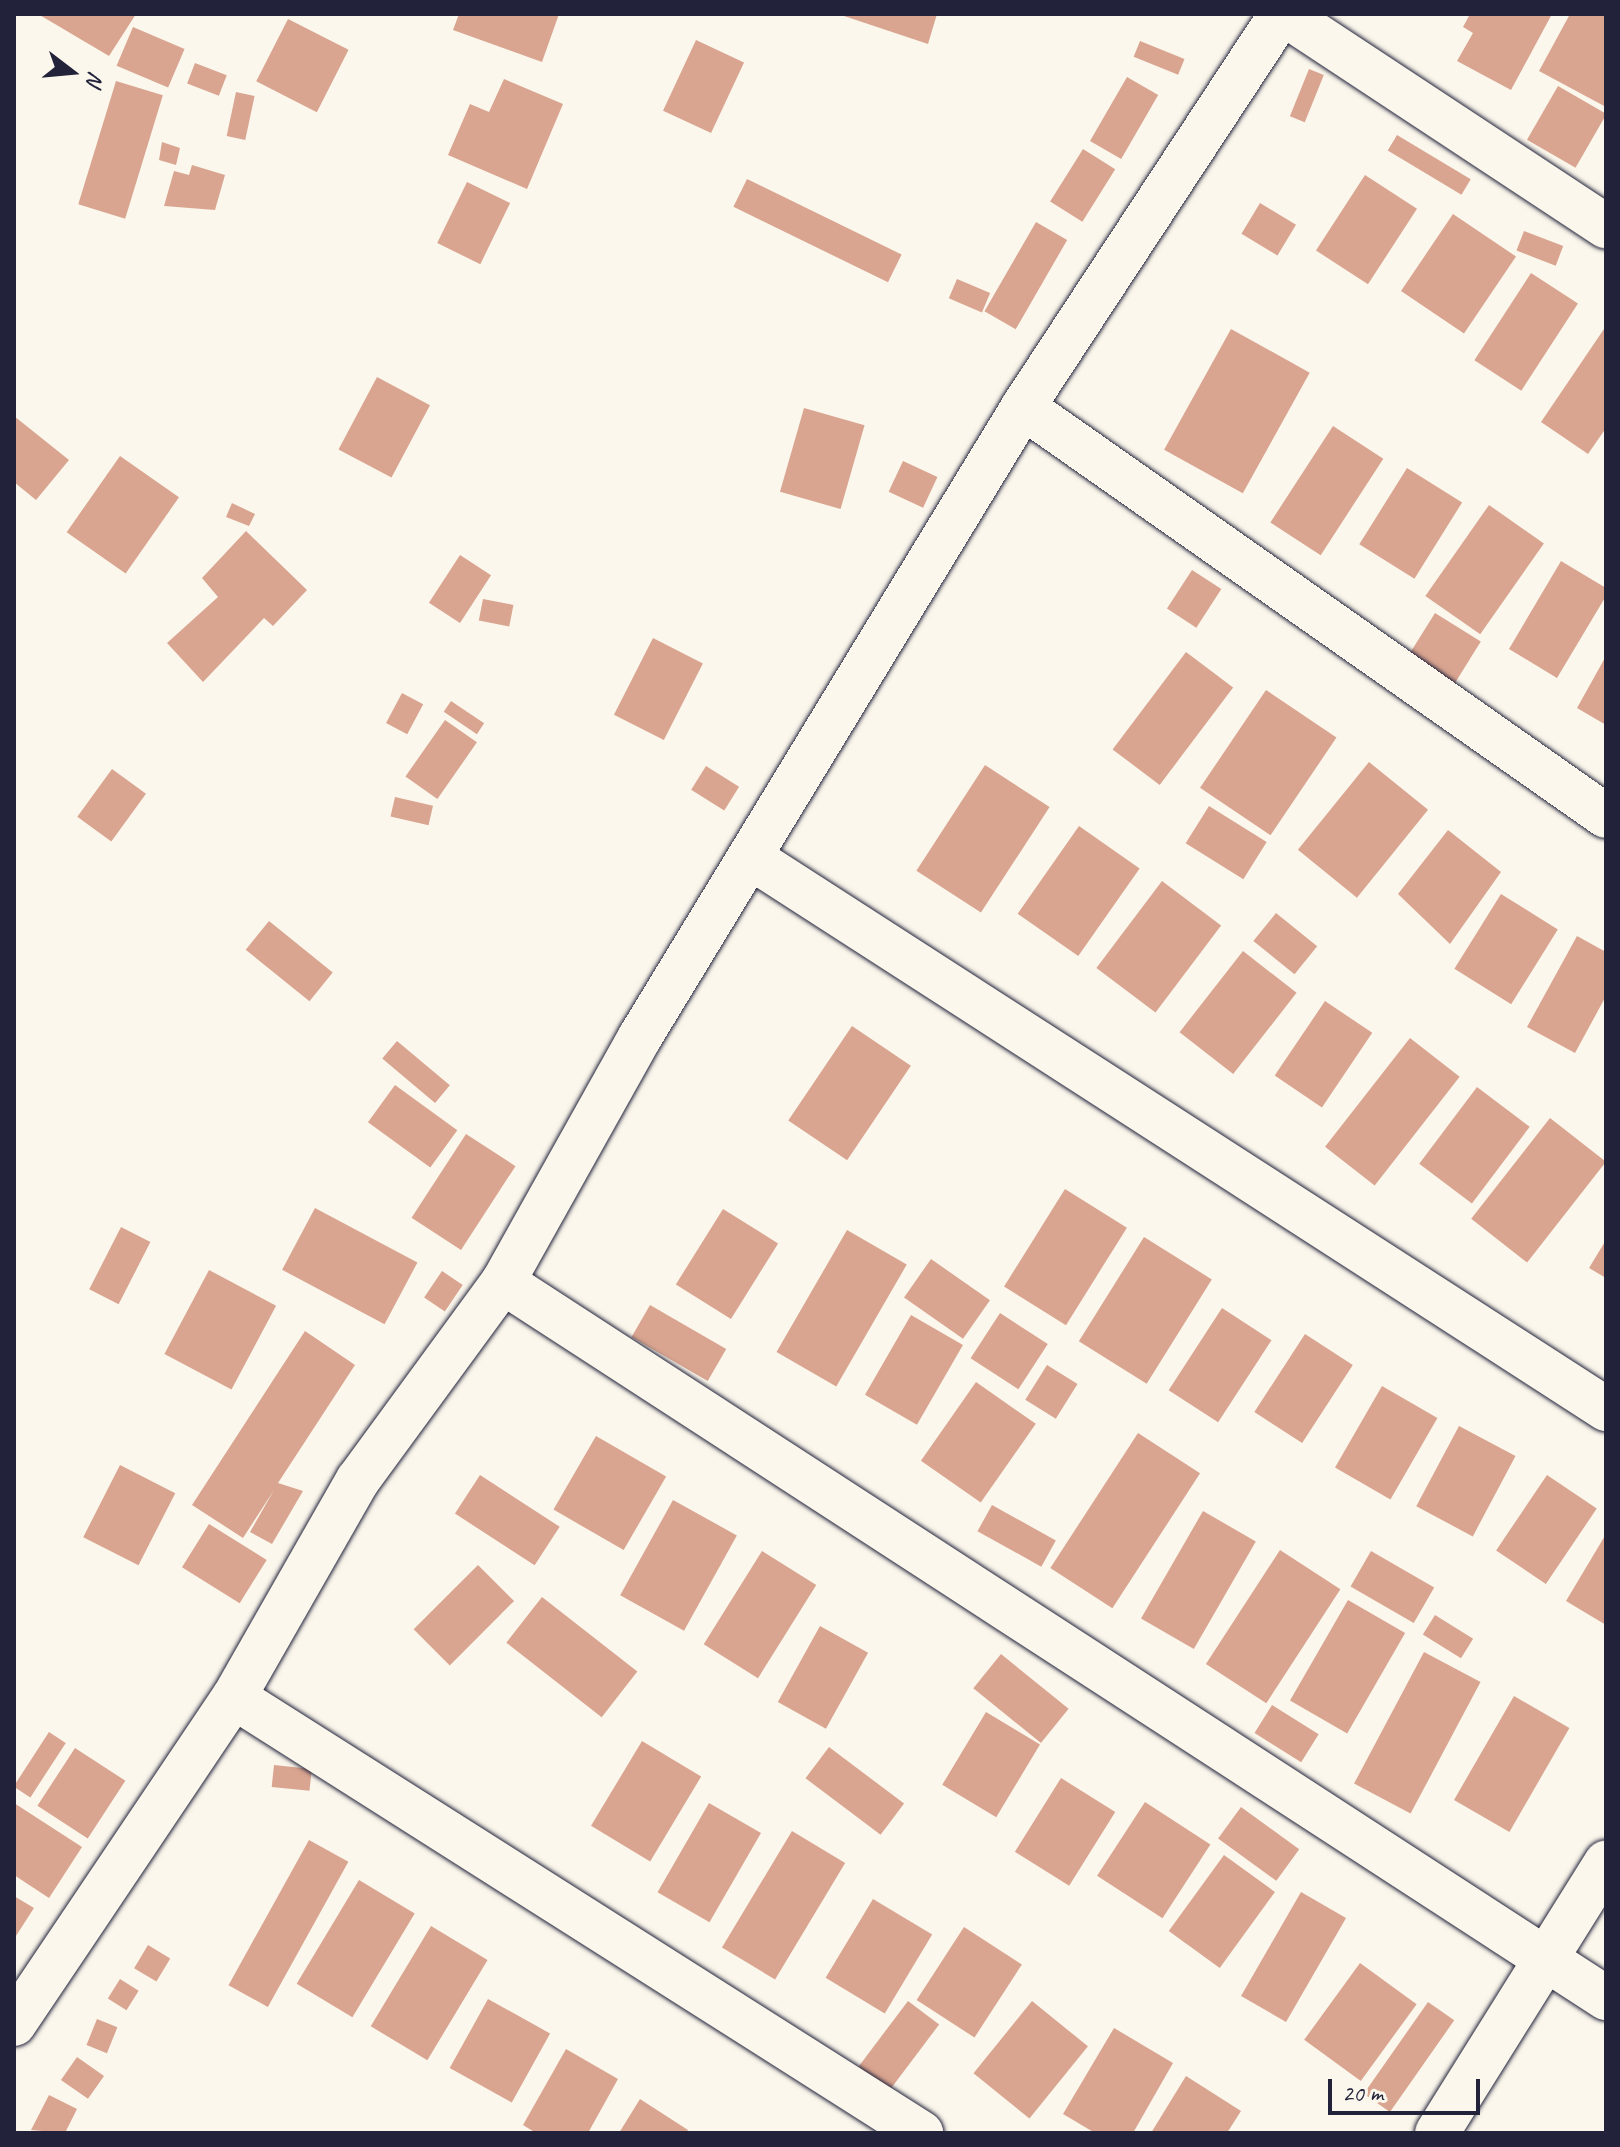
<!DOCTYPE html>
<html>
<head>
<meta charset="utf-8">
<style>
	body { margin:0 }
	#map { position:relative; width:1620px; height:2147px; overflow:hidden; background:#fbf7ec; font-family:Caveat,sans-serif }
	div>[style] { position:absolute }
	.building>* { inset:0; background:#daa590; transform-origin:0 0 }
	.roads { filter:drop-shadow(0 0 2px #22223b) drop-shadow(0 0 2px #22223b) }
	.minor>* { height:44px; margin:-22px; padding:0 22px; transform-origin:22px; border-radius:22px; background:#fbf7ec }
	.tertiary>* { height:44px; margin:-22px; padding:0 22px; transform-origin:22px; border-radius:22px; background:#fbf7ec }
	span { translate:-50% -50%; white-space:nowrap; text-align:center; line-height:1.15; -webkit-text-stroke:7px #fbf7ec; paint-order:stroke }
	.frame { position:absolute; inset:0; border:16px solid #22223b; pointer-events:none }
	.north { position:absolute; left:32px; top:32px; width:80px; height:80px; -webkit-text-stroke:6px #fbf7ec; paint-order:stroke; rotate:106deg; font-size:22px; font-weight:700; line-height:32px; text-align:center; color:#22223b }
	.north::after { content:''; display:block; margin:auto; width:28px; height:36px; background:#22223b; clip-path:polygon(50% 0,100% 100%,50% 72%,0 100%) }
	.scale { position:absolute; left:1328px; top:2079px; width:152px; height:36px; box-sizing:border-box; border:4px solid #22223b; border-top:0; padding-left:10px; font-size:24px; line-height:28px; white-space:nowrap; color:#22223b; -webkit-text-stroke:6px #fbf7ec; paint-order:stroke }
</style>
</head>
<body>
<div id="map">
	<div class="building">
		<div style="clip-path:polygon(38px 14px,136px 14px,109px 56px)"></div>
		<div style="clip-path:polygon(459px 14px,559px 14px,542px 62px,453px 30px)"></div>
		<div style="clip-path:polygon(838px 14px,937px 14px,928px 44px)"></div>
		<div style="clip-path:polygon(1470px 14px,1552px 14px,1511px 90px,1457px 61px,1473px 33px,1463px 27px)"></div>
		<div style="clip-path:polygon(1570px 14px,1606px 14px,1606px 107px,1539px 71px)"></div>
		<div style="left:288px;top:19px;width:68px;height:70px;rotate:27deg"></div>
		<div style="left:133px;top:27px;width:56px;height:42px;rotate:23deg"></div>
		<div style="left:696px;top:40px;width:53px;height:78px;rotate:25deg"></div>
		<div style="left:1140px;top:41px;width:48px;height:17px;rotate:22deg"></div>
		<div style="left:195px;top:63px;width:34px;height:22px;rotate:21deg"></div>
		<div style="left:1309px;top:69px;width:16px;height:51px;rotate:22deg"></div>
		<div style="left:1127px;top:77px;width:36px;height:74px;rotate:30deg"></div>
		<div style="clip-path:polygon(504px 79px,563px 104px,527px 189px,448px 155px,470px 104px,489px 112px)"></div>
		<div style="left:116px;top:81px;width:49px;height:129px;rotate:17deg"></div>
		<div style="left:1558px;top:86px;width:56px;height:62px;rotate:30deg"></div>
		<div style="left:236px;top:92px;width:19px;height:45px;rotate:12deg"></div>
		<div style="left:1397px;top:135px;width:86px;height:18px;rotate:31deg"></div>
		<div style="clip-path:polygon(162px 142px,180px 148px,176px 165px,159px 160px)"></div>
		<div style="left:1083px;top:149px;width:38px;height:62px;rotate:32deg"></div>
		<div style="clip-path:polygon(192px 165px,225px 175px,215px 210px,164px 206px,174px 171px,189px 175px)"></div>
		<div style="left:1365px;top:175px;width:62px;height:90px;rotate:33deg"></div>
		<div style="left:747px;top:179px;width:172px;height:31px;rotate:26deg"></div>
		<div style="left:467px;top:182px;width:48px;height:68px;rotate:26deg"></div>
		<div style="left:1260px;top:203px;width:42px;height:36px;rotate:31deg"></div>
		<div style="left:1453px;top:214px;width:76px;height:93px;rotate:34deg"></div>
		<div style="left:1036px;top:222px;width:36px;height:103px;rotate:30deg"></div>
		<div style="left:1524px;top:231px;width:42px;height:21px;rotate:21deg"></div>
		<div style="left:1531px;top:273px;width:56px;height:104px;rotate:33deg"></div>
		<div style="left:957px;top:279px;width:36px;height:21px;rotate:23deg"></div>
		<div style="clip-path:polygon(1606px 326px,1606px 428px,1588px 454px,1541px 422px)"></div>
		<div style="left:1231px;top:329px;width:90px;height:138px;rotate:29deg"></div>
		<div style="left:377px;top:377px;width:60px;height:82px;rotate:28deg"></div>
		<div style="left:804px;top:408px;width:63px;height:87px;rotate:16deg"></div>
		<div style="clip-path:polygon(14px 416px,69px 460px,36px 500px,14px 482px)"></div>
		<div style="left:1333px;top:426px;width:60px;height:115px;rotate:33deg"></div>
		<div style="left:120px;top:456px;width:72px;height:93px;rotate:35deg"></div>
		<div style="left:903px;top:461px;width:38px;height:34px;rotate:25deg"></div>
		<div style="left:1407px;top:468px;width:65px;height:90px;rotate:32deg"></div>
		<div style="clip-path:polygon(232px 503px,255px 514px,249px 526px,226px 517px)"></div>
		<div style="left:1489px;top:505px;width:67px;height:111px;rotate:35deg"></div>
		<div style="clip-path:polygon(246px 531px,307px 590px,273px 626px,264px 618px,203px 682px,167px 643px,218px 597px,202px 578px)"></div>
		<div style="left:460px;top:555px;width:37px;height:57px;rotate:33deg"></div>
		<div style="clip-path:polygon(1561px 561px,1606px 588px,1606px 596px,1557px 678px,1509px 649px)"></div>
		<div style="left:1192px;top:570px;width:35px;height:46px;rotate:33deg"></div>
		<div style="left:483px;top:599px;width:31px;height:22px;rotate:11deg"></div>
		<div style="left:1435px;top:613px;width:54px;height:49px;rotate:32deg"></div>
		<div style="left:653px;top:638px;width:56px;height:86px;rotate:27deg"></div>
		<div style="left:1186px;top:652px;width:59px;height:122px;rotate:37deg"></div>
		<div style="clip-path:polygon(1606px 656px,1606px 725px,1577px 708px)"></div>
		<div style="left:1266px;top:690px;width:85px;height:118px;rotate:34deg"></div>
		<div style="left:402px;top:693px;width:24px;height:34px;rotate:28deg"></div>
		<div style="left:451px;top:701px;width:40px;height:13px;rotate:34deg"></div>
		<div style="left:445px;top:720px;width:39px;height:69px;rotate:35deg"></div>
		<div style="left:1369px;top:762px;width:76px;height:113px;rotate:39deg"></div>
		<div style="left:985px;top:765px;width:77px;height:126px;rotate:33deg"></div>
		<div style="left:706px;top:766px;width:39px;height:28px;rotate:32deg"></div>
		<div style="left:112px;top:769px;width:42px;height:59px;rotate:36deg"></div>
		<div style="left:395px;top:797px;width:39px;height:20px;rotate:13deg"></div>
		<div style="left:1209px;top:806px;width:68px;height:44px;rotate:32deg"></div>
		<div style="left:1079px;top:826px;width:74px;height:107px;rotate:35deg"></div>
		<div style="clip-path:polygon(1448px 830px,1501px 872px,1450px 944px,1398px 894px)"></div>
		<div style="left:1162px;top:881px;width:74px;height:109px;rotate:37deg"></div>
		<div style="left:1501px;top:894px;width:67px;height:88px;rotate:32deg"></div>
		<div style="left:1276px;top:913px;width:53px;height:36px;rotate:39deg"></div>
		<div style="left:269px;top:921px;width:82px;height:37px;rotate:39deg"></div>
		<div style="clip-path:polygon(1577px 936px,1606px 952px,1606px 996px,1575px 1053px,1527px 1027px)"></div>
		<div style="left:1243px;top:951px;width:68px;height:103px;rotate:38deg"></div>
		<div style="left:1325px;top:1001px;width:57px;height:90px;rotate:34deg"></div>
		<div style="left:852px;top:1026px;width:71px;height:114px;rotate:34deg"></div>
		<div style="left:1410px;top:1038px;width:63px;height:138px;rotate:38deg"></div>
		<div style="left:397px;top:1041px;width:69px;height:23px;rotate:40deg"></div>
		<div style="left:395px;top:1085px;width:77px;height:46px;rotate:36deg"></div>
		<div style="left:1477px;top:1087px;width:66px;height:96px;rotate:37deg"></div>
		<div style="left:1550px;top:1118px;width:71px;height:128px;rotate:38deg"></div>
		<div style="left:466px;top:1134px;width:59px;height:100px;rotate:33deg"></div>
		<div style="left:1065px;top:1189px;width:73px;height:115px;rotate:32deg"></div>
		<div style="left:315px;top:1208px;width:116px;height:70px;rotate:28deg"></div>
		<div style="left:723px;top:1209px;width:65px;height:89px;rotate:32deg"></div>
		<div style="left:121px;top:1227px;width:33px;height:70px;rotate:27deg"></div>
		<div style="left:847px;top:1230px;width:69px;height:141px;rotate:30deg"></div>
		<div style="left:1144px;top:1237px;width:80px;height:123px;rotate:32deg"></div>
		<div style="clip-path:polygon(1606px 1240px,1606px 1278px,1589px 1268px)"></div>
		<div style="left:931px;top:1259px;width:72px;height:47px;rotate:35deg"></div>
		<div style="left:209px;top:1270px;width:76px;height:95px;rotate:28deg"></div>
		<div style="left:442px;top:1271px;width:25px;height:32px;rotate:34deg"></div>
		<div style="left:650px;top:1305px;width:88px;height:37px;rotate:30deg"></div>
		<div style="left:1222px;top:1308px;width:59px;height:98px;rotate:33deg"></div>
		<div style="left:1000px;top:1313px;width:57px;height:54px;rotate:33deg"></div>
		<div style="left:911px;top:1315px;width:60px;height:92px;rotate:30deg"></div>
		<div style="clip-path:polygon(305px 1331px,355px 1365px,278px 1483px,303px 1491px,272px 1544px,250px 1532px,274px 1490px,243px 1538px,192px 1505px)"></div>
		<div style="left:1305px;top:1334px;width:57px;height:93px;rotate:33deg"></div>
		<div style="left:1047px;top:1365px;width:36px;height:41px;rotate:32deg"></div>
		<div style="left:976px;top:1382px;width:73px;height:96px;rotate:35deg"></div>
		<div style="left:1382px;top:1386px;width:64px;height:94px;rotate:30deg"></div>
		<div style="left:1459px;top:1426px;width:64px;height:91px;rotate:28deg"></div>
		<div style="left:1138px;top:1433px;width:74px;height:161px;rotate:33deg"></div>
		<div style="left:596px;top:1436px;width:81px;height:85px;rotate:30deg"></div>
		<div style="left:120px;top:1465px;width:62px;height:81px;rotate:27deg"></div>
		<div style="left:480px;top:1475px;width:95px;height:46px;rotate:33deg"></div>
		<div style="left:1547px;top:1475px;width:60px;height:91px;rotate:34deg"></div>
		<div style="left:673px;top:1500px;width:73px;height:109px;rotate:29deg"></div>
		<div style="left:992px;top:1505px;width:73px;height:30px;rotate:29deg"></div>
		<div style="left:1203px;top:1511px;width:61px;height:124px;rotate:30deg"></div>
		<div style="left:209px;top:1524px;width:68px;height:51px;rotate:32deg"></div>
		<div style="clip-path:polygon(1606px 1534px,1606px 1625px,1566px 1601px)"></div>
		<div style="left:1280px;top:1550px;width:72px;height:136px;rotate:33deg"></div>
		<div style="left:762px;top:1551px;width:64px;height:110px;rotate:32deg"></div>
		<div style="left:1371px;top:1551px;width:73px;height:41px;rotate:30deg"></div>
		<div style="left:478px;top:1565px;width:51px;height:91px;rotate:45deg"></div>
		<div style="left:542px;top:1597px;width:121px;height:58px;rotate:38deg"></div>
		<div style="left:1348px;top:1600px;width:66px;height:116px;rotate:30deg"></div>
		<div style="left:1435px;top:1615px;width:45px;height:23px;rotate:32deg"></div>
		<div style="left:820px;top:1626px;width:55px;height:87px;rotate:29deg"></div>
		<div style="left:1424px;top:1652px;width:64px;height:149px;rotate:28deg"></div>
		<div style="left:1001px;top:1654px;width:87px;height:44px;rotate:39deg"></div>
		<div style="left:1514px;top:1696px;width:64px;height:120px;rotate:30deg"></div>
		<div style="left:1272px;top:1705px;width:55px;height:33px;rotate:32deg"></div>
		<div style="left:986px;top:1712px;width:63px;height:85px;rotate:31deg"></div>
		<div style="left:49px;top:1732px;width:20px;height:65px;rotate:33deg"></div>
		<div style="left:642px;top:1741px;width:69px;height:99px;rotate:31deg"></div>
		<div style="left:829px;top:1747px;width:94px;height:39px;rotate:37deg"></div>
		<div style="left:75px;top:1748px;width:60px;height:69px;rotate:33deg"></div>
		<div style="left:274px;top:1765px;width:38px;height:22px;rotate:6deg"></div>
		<div style="left:1061px;top:1778px;width:64px;height:87px;rotate:32deg"></div>
		<div style="left:1145px;top:1802px;width:78px;height:88px;rotate:33deg"></div>
		<div style="clip-path:polygon(14px 1803px,82px 1847px,49px 1898px,14px 1875px)"></div>
		<div style="left:709px;top:1803px;width:60px;height:103px;rotate:30deg"></div>
		<div style="left:1241px;top:1807px;width:72px;height:39px;rotate:36deg"></div>
		<div style="left:792px;top:1831px;width:62px;height:136px;rotate:31deg"></div>
		<div style="left:309px;top:1840px;width:45px;height:166px;rotate:29deg"></div>
		<div style="left:1224px;top:1855px;width:63px;height:94px;rotate:36deg"></div>
		<div style="left:359px;top:1880px;width:65px;height:121px;rotate:31deg"></div>
		<div style="left:1301px;top:1892px;width:52px;height:120px;rotate:30deg"></div>
		<div style="clip-path:polygon(14px 1896px,34px 1908px,14px 1939px)"></div>
		<div style="left:873px;top:1899px;width:69px;height:92px;rotate:31deg"></div>
		<div style="left:431px;top:1926px;width:66px;height:117px;rotate:31deg"></div>
		<div style="left:964px;top:1927px;width:69px;height:87px;rotate:33deg"></div>
		<div style="left:148px;top:1945px;width:26px;height:27px;rotate:31deg"></div>
		<div style="left:1360px;top:1963px;width:70px;height:95px;rotate:36deg"></div>
		<div style="left:120px;top:1979px;width:22px;height:23px;rotate:32deg"></div>
		<div style="left:488px;top:1999px;width:71px;height:79px;rotate:29deg"></div>
		<div style="left:908px;top:2001px;width:39px;height:82px;rotate:37deg"></div>
		<div style="left:1032px;top:2001px;width:72px;height:93px;rotate:39deg"></div>
		<div style="left:1428px;top:2002px;width:32px;height:112px;rotate:35deg"></div>
		<div style="left:97px;top:2019px;width:22px;height:28px;rotate:22deg"></div>
		<div style="clip-path:polygon(1114px 2028px,1173px 2063px,1133px 2133px,1095px 2133px,1063px 2114px)"></div>
		<div style="clip-path:polygon(566px 2049px,618px 2079px,588px 2133px,536px 2133px,523px 2125px)"></div>
		<div style="left:77px;top:2057px;width:33px;height:28px;rotate:35deg"></div>
		<div style="clip-path:polygon(1186px 2076px,1241px 2111px,1227px 2133px,1151px 2133px)"></div>
		<div style="clip-path:polygon(49px 2095px,77px 2109px,65px 2133px,31px 2130px)"></div>
		<div style="clip-path:polygon(640px 2099px,688px 2130px,686px 2133px,619px 2133px)"></div>
	</div>
	<div class="roads">
		<div class="minor">
			<div style="left:1284px;top:14px;width:386px;rotate:33.4deg"></div>
			<div style="left:1023px;top:407px;width:712px;rotate:35.05deg"></div>
			<div style="left:753px;top:859px;width:1015px;rotate:32.81deg"></div>
			<div style="left:503px;top:1282px;width:1315px;rotate:32.99deg"></div>
			<div style="left:234px;top:1697px;width:814px;rotate:32.4deg"></div>
			<div style="left:1437px;top:2133px;width:319px;rotate:-58deg"></div>
		</div>
		<div class="tertiary">
			<div style="left:14px;top:2024px;width:394px;rotate:-56.1deg"></div>
			<div style="left:234px;top:1697px;width:250px;rotate:-60.3deg"></div>
			<div style="left:358px;top:1480px;width:245px;rotate:-53.8deg"></div>
			<div style="left:503px;top:1282px;width:281px;rotate:-60.8deg"></div>
			<div style="left:640px;top:1037px;width:737px;rotate:-58.7deg"></div>
			<div style="left:1023px;top:407px;width:470px;rotate:-56.7deg"></div>
		</div>
	</div>
	<div class="frame"></div>
	<div class="north">N</div>
	<div class="scale">20 m</div>
</div>
</body>
</html>
